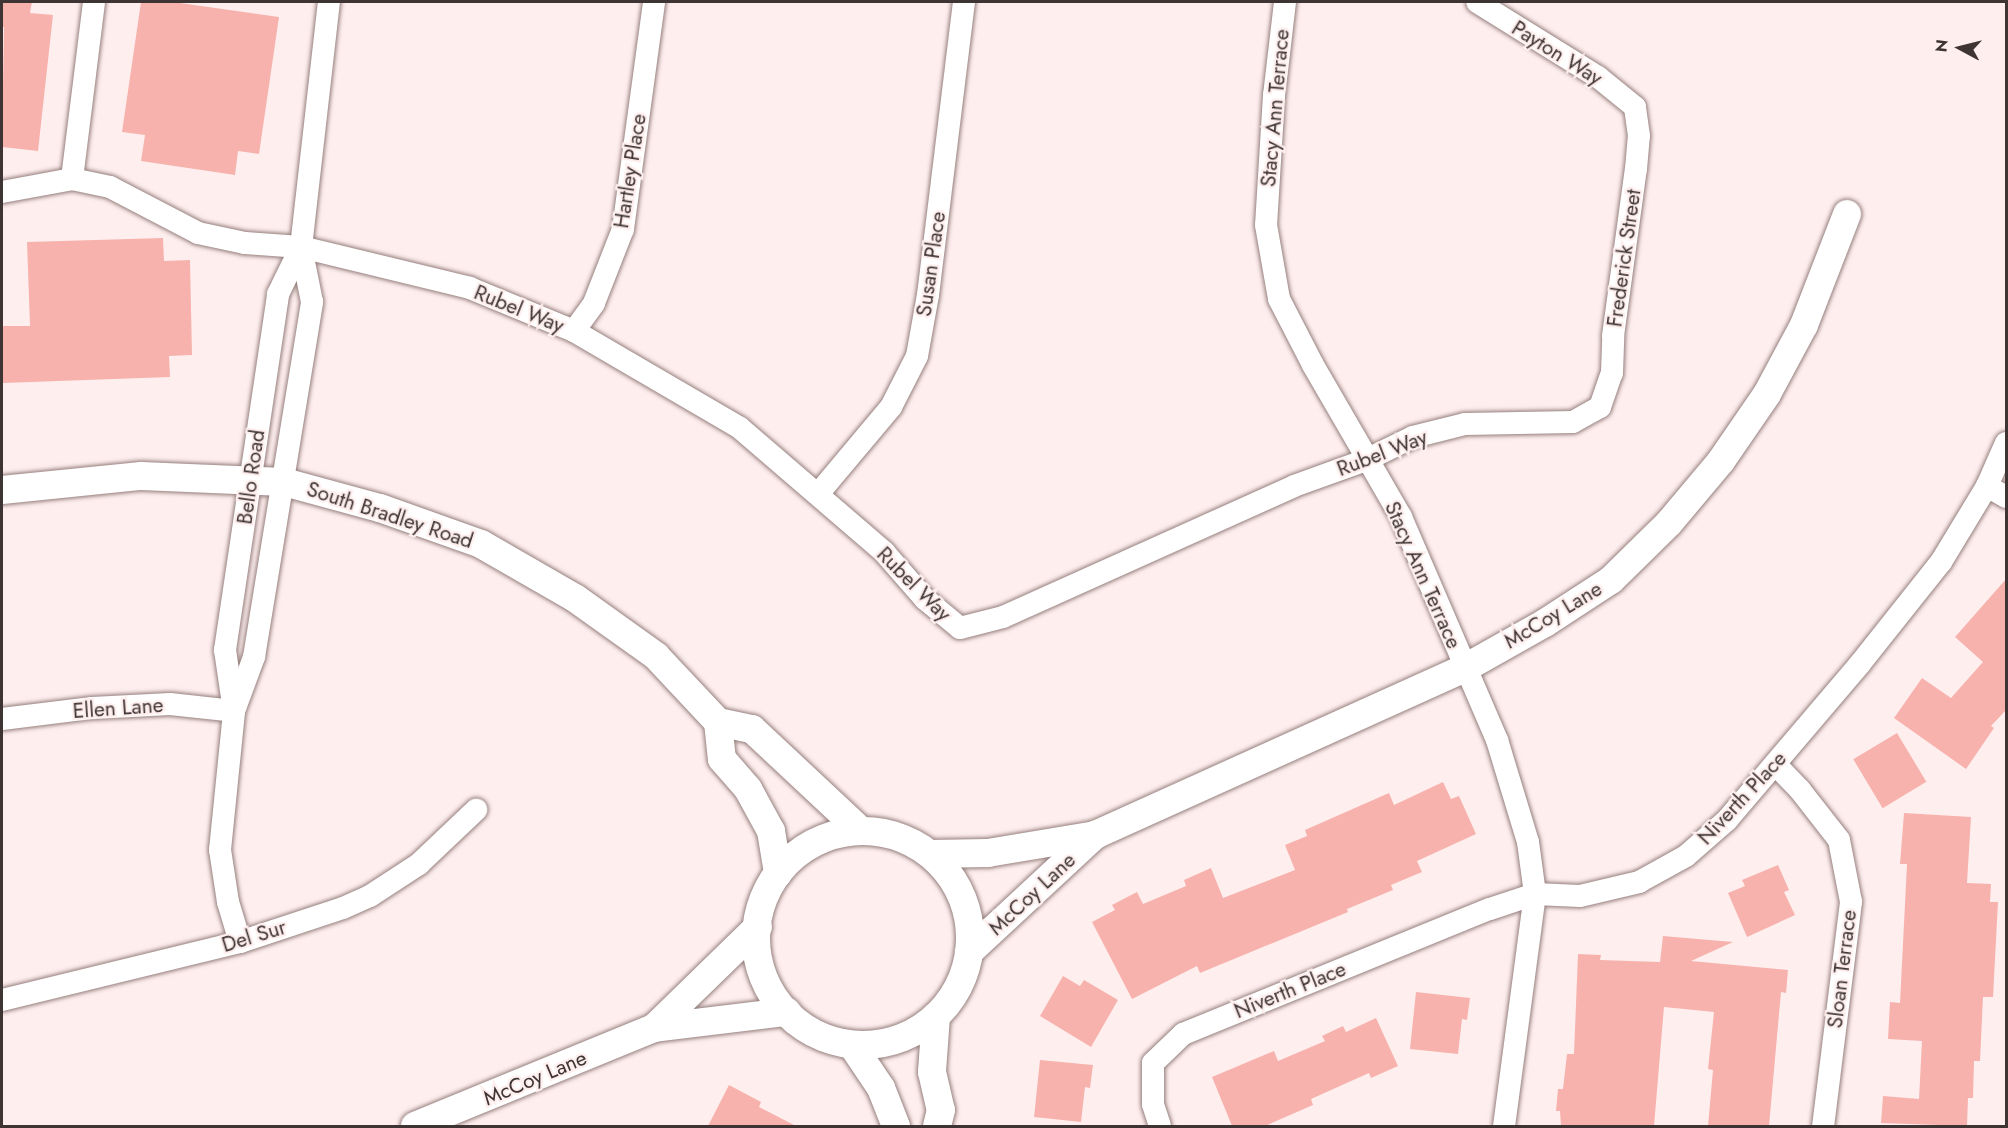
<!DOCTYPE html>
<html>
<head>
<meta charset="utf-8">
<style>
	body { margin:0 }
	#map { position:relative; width:2008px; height:1128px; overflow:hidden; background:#feefee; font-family:Jost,sans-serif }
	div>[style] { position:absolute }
	.building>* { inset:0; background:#f7b2ad; transform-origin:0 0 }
	.roads { filter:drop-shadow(0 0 2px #957f7d) drop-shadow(0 0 2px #957f7d) }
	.minor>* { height:22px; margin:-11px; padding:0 11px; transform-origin:11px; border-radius:11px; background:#fff }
	.tertiary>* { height:28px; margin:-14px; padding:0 14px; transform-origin:14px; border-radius:14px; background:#fff }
	.tertiary>.ring { margin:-14px; padding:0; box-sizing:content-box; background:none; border:28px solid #fff; border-radius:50% }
	span { translate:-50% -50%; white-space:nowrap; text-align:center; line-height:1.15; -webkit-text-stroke:4.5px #feefee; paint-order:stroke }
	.street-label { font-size:21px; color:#3e3434 }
	.frame { position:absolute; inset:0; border:3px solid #3e3434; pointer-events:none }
	.north { position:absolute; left:1930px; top:18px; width:60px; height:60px; -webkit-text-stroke:4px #feefee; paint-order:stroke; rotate:277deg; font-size:16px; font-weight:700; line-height:24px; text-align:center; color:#3e3434 }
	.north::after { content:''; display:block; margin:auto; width:21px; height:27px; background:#3e3434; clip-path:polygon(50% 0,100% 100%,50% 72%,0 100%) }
</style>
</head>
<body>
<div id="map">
	<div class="building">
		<div style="clip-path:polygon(2px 2px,32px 2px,30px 13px,53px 15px,38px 151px,2px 147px,4px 27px,2px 27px)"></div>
		<div style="clip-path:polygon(141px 2px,173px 2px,279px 17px,259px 154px,238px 151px,235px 175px,141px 161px,145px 135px,122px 132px)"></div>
		<div style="clip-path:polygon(163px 238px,164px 261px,190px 260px,192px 355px,169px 356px,170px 377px,3px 383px,2px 326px,30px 326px,27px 242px)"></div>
		<div style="clip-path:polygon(2007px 578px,2007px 709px,1991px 726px,1994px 728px,1966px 769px,1894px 718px,1922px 678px,1951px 698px,1983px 662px,1955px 637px)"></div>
		<div style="left:1897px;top:733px;width:57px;height:51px;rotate:59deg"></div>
		<div style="clip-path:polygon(1443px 782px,1451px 799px,1459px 796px,1476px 834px,1417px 861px,1422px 872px,1391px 885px,1393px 890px,1347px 909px,1348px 912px,1200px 973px,1197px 966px,1132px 999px,1092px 922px,1115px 910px,1112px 905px,1137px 892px,1143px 904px,1186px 886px,1184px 880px,1211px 868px,1223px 898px,1295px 870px,1285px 845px,1307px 836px,1305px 830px,1389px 793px,1394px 805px)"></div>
		<div style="clip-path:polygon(1904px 813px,1971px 817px,1967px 883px,1991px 884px,1990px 902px,1998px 902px,1993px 997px,1983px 997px,1980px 1061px,1974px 1061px,1973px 1098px,1968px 1098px,1967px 1126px,1881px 1123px,1883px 1096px,1919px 1099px,1922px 1041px,1888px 1039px,1890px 1002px,1900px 1003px,1907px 864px,1900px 864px)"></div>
		<div style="clip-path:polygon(1778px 865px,1789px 890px,1784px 892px,1795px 915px,1747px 937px,1728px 893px,1745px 886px,1742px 880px)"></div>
		<div style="clip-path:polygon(1663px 936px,1733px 942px,1691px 961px,1788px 970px,1786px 993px,1781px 992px,1769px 1126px,1708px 1126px,1713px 1070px,1708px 1069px,1714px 1012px,1664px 1007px,1654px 1126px,1561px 1126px,1560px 1111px,1556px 1111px,1558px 1089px,1563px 1089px,1567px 1054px,1574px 1054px,1578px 954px,1601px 955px,1600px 960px,1660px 962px)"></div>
		<div style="clip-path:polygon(1063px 976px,1080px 986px,1084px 980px,1118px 1000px,1091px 1047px,1040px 1016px)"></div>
		<div style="clip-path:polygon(1416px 992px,1470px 998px,1467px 1020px,1462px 1019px,1458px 1054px,1410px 1049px)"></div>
		<div style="clip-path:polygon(1376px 1018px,1398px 1066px,1371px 1078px,1369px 1073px,1311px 1099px,1313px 1105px,1265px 1126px,1232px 1126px,1212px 1077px,1274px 1051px,1278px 1061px,1325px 1041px,1322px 1036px,1343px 1026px,1346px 1032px)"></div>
		<div style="clip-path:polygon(1040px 1060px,1093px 1065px,1090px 1088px,1085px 1087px,1081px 1122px,1034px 1117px)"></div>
		<div style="clip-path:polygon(729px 1085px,761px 1102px,759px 1107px,796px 1126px,708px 1126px)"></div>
	</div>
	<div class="roads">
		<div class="minor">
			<div style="left:1285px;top:2px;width:94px;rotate:96.7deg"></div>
			<div style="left:1274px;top:95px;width:130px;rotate:93.5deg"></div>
			<div style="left:1266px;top:225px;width:75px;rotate:80deg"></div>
			<div style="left:1279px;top:299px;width:74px;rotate:62.7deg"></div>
			<div style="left:1313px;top:365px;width:176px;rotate:59.9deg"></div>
			<div style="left:1401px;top:517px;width:243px;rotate:66.7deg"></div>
			<div style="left:1497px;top:740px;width:107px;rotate:73.1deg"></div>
			<div style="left:1528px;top:842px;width:52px;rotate:82.3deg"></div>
			<div style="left:1535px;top:894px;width:234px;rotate:97.6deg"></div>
			<div style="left:72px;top:179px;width:178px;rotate:-82.9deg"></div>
			<div style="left:2px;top:192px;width:71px;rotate:-10.5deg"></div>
			<div style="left:72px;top:179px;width:39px;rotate:12deg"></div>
			<div style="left:110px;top:187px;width:99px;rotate:27.6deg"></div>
			<div style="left:198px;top:233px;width:48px;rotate:12deg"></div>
			<div style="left:245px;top:243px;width:56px;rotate:4.1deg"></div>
			<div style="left:301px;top:247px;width:174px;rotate:13.6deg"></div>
			<div style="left:470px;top:288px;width:113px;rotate:22.5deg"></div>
			<div style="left:574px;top:331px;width:192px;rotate:30.3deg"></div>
			<div style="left:740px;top:428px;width:190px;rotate:40.7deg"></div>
			<div style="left:884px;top:552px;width:62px;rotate:48.9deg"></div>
			<div style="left:925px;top:599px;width:45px;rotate:39.6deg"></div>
			<div style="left:960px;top:628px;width:44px;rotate:-14.3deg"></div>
			<div style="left:1003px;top:617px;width:319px;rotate:-24.2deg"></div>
			<div style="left:1294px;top:486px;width:77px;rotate:-19.9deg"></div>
			<div style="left:1366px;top:460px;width:52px;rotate:-26.1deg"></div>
			<div style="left:1413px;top:437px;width:54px;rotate:-14deg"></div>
			<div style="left:1465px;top:424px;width:108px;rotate:-1.1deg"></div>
			<div style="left:1573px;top:422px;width:31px;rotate:-29deg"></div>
			<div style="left:1600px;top:407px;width:36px;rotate:-71deg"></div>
			<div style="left:1612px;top:373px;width:37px;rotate:-88deg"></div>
			<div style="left:1613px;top:336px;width:169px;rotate:-82.2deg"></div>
			<div style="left:1636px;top:169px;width:33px;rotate:-85deg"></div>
			<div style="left:1639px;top:136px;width:29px;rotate:-98deg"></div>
			<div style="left:1635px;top:107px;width:48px;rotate:-141deg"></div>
			<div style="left:1598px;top:77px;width:142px;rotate:-148.2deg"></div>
			<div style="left:574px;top:331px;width:34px;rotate:-54deg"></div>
			<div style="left:594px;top:303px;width:79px;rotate:-68.6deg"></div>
			<div style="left:623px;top:229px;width:229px;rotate:-82.2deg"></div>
			<div style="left:1987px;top:486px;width:22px;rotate:30deg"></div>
			<div style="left:818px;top:494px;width:114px;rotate:-50deg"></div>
			<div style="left:891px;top:407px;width:57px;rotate:-63deg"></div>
			<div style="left:917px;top:356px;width:62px;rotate:-79.8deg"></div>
			<div style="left:928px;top:295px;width:295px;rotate:-83deg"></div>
			<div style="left:234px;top:711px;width:58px;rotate:-69.7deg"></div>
			<div style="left:254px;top:657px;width:360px;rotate:-80.7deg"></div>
			<div style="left:312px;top:302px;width:56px;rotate:-101.3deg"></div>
			<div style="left:301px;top:247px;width:247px;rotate:-83.5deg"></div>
			<div style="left:2px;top:719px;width:91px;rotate:-7deg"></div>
			<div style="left:92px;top:708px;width:78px;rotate:-2.9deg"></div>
			<div style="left:170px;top:704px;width:64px;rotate:6.2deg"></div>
			<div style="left:1775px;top:764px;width:36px;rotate:46deg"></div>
			<div style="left:1800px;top:790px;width:63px;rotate:52deg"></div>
			<div style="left:1839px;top:840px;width:63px;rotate:79deg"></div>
			<div style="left:1851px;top:902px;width:226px;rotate:97.1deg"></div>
			<div style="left:240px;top:942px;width:42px;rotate:-106.7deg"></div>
			<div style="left:228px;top:902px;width:53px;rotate:-98.7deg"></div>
			<div style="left:220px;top:850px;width:140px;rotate:-84.2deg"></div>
			<div style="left:234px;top:711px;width:62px;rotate:-98.4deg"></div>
			<div style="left:225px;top:650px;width:360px;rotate:-81.5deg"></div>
			<div style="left:278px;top:294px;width:52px;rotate:-63.9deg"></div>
			<div style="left:2px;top:1000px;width:245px;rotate:-13.7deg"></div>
			<div style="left:240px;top:942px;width:108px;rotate:-18.3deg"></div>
			<div style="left:343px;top:908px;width:30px;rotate:-24deg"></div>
			<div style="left:370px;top:896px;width:59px;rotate:-33.1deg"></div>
			<div style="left:419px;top:864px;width:79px;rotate:-43.5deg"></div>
			<div style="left:1160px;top:1126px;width:23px;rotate:-108deg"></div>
			<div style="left:1153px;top:1104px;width:41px;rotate:-90deg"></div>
			<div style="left:1153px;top:1063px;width:42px;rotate:-44deg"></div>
			<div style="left:1183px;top:1034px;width:331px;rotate:-22.2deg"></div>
			<div style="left:1490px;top:909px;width:47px;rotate:-18.4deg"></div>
			<div style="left:1535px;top:894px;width:45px;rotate:2.5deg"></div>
			<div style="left:1580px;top:896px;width:61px;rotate:-13.3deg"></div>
			<div style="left:1639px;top:882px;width:54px;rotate:-29deg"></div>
			<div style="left:1686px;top:856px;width:55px;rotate:-41.3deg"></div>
			<div style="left:1727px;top:820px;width:204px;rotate:-49.6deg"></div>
			<div style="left:1859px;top:665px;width:132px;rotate:-51.5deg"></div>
			<div style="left:1941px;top:562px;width:89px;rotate:-58.8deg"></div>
			<div style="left:1987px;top:486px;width:47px;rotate:-66.2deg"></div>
		</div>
		<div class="tertiary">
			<div style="left:2px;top:490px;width:140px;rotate:-5.8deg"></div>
			<div style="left:141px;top:476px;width:143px;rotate:2.4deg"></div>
			<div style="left:284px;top:482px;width:99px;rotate:15.2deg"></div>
			<div style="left:380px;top:508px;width:107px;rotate:19.6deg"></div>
			<div style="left:481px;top:544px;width:108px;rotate:29.9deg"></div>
			<div style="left:575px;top:598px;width:100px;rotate:35.6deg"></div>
			<div style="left:656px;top:656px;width:91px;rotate:46.8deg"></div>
			<div style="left:718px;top:722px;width:35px;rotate:12deg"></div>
			<div style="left:752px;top:729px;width:149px;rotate:43.1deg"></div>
			<div style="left:718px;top:722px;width:37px;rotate:84deg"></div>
			<div style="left:722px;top:759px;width:40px;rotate:49deg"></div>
			<div style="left:748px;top:789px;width:48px;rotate:61.3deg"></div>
			<div style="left:771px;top:831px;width:43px;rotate:80.5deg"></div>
			<div class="ring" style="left:756px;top:831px;width:186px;height:186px"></div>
			<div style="left:930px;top:854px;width:58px;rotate:-1deg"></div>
			<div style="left:988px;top:853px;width:109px;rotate:-9.5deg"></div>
			<div style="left:1095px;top:835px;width:406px;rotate:-24.3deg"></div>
			<div style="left:1465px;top:668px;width:92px;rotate:-29.4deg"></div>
			<div style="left:1545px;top:623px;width:79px;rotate:-33.1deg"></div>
			<div style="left:1611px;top:580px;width:81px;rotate:-44.5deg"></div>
			<div style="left:1669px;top:523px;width:81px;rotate:-50deg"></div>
			<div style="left:1721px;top:461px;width:81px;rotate:-55.5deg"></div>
			<div style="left:1767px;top:394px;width:78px;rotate:-61.8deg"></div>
			<div style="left:1804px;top:325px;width:119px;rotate:-68.8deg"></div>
			<div style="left:969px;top:952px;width:172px;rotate:-42.9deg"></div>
			<div style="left:936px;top:1016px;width:56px;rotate:94.1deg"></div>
			<div style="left:932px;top:1072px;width:39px;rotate:77deg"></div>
			<div style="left:941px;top:1110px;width:16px;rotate:104deg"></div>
			<div style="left:654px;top:1028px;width:145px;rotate:-44.2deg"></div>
			<div style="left:852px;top:1045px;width:52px;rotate:56deg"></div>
			<div style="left:881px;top:1088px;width:41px;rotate:68.5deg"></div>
			<div style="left:415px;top:1126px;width:258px;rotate:-22.3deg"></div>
			<div style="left:654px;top:1028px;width:134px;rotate:-6.9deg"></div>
		</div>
	</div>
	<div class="street-label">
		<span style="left:1557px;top:53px;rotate:32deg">Payton Way</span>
		<span style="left:1275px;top:108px;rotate:-85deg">Stacy Ann Terrace</span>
		<span style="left:630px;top:171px;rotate:-81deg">Hartley Place</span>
		<span style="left:1624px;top:258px;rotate:-82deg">Frederick Street</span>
		<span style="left:931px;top:264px;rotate:-82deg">Susan Place</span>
		<span style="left:519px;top:309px;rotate:22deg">Rubel Way</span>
		<span style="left:1382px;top:453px;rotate:-21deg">Rubel Way</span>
		<span style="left:251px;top:477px;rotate:-82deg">Bello Road</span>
		<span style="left:390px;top:515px;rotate:18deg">South Bradley Road</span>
		<span style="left:1423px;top:575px;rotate:66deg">Stacy Ann Terrace</span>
		<span style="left:914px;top:584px;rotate:45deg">Rubel Way</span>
		<span style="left:1553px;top:615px;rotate:-31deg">McCoy Lane</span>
		<span style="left:118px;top:708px;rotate:-4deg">Ellen Lane</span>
		<span style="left:1742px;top:798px;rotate:-47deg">Niverth Place</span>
		<span style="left:1032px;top:894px;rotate:-43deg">McCoy Lane</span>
		<span style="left:254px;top:936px;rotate:-17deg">Del Sur</span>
		<span style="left:1842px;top:969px;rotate:-83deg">Sloan Terrace</span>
		<span style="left:1290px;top:990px;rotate:-22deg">Niverth Place</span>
		<span style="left:535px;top:1078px;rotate:-23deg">McCoy Lane</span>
	</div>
	<div class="frame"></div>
	<div class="north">N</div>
</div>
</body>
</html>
